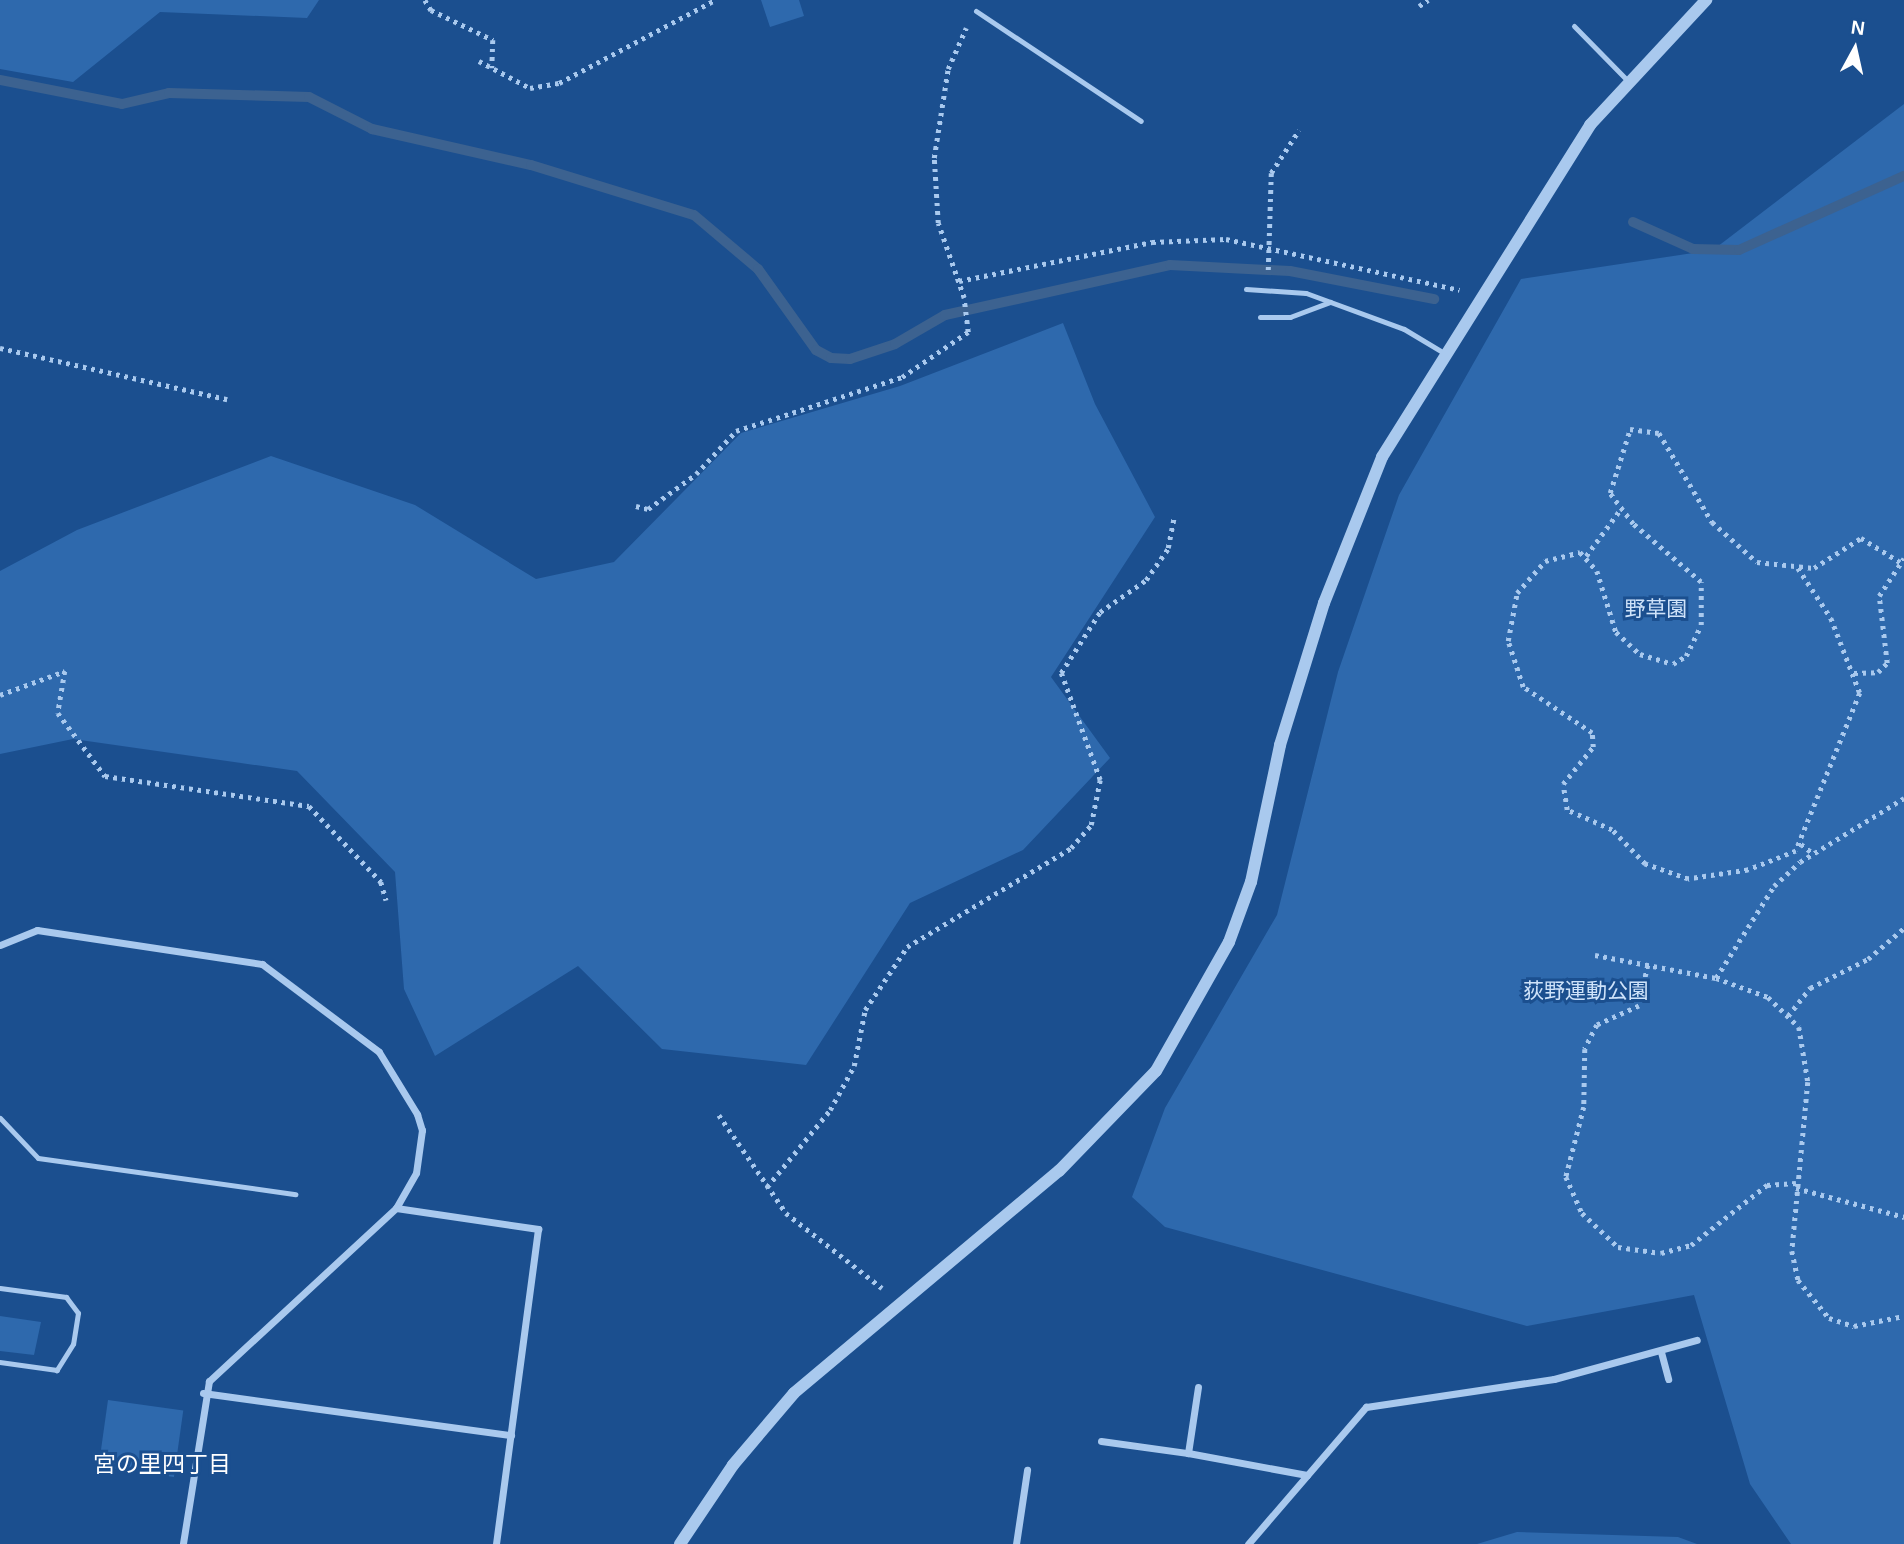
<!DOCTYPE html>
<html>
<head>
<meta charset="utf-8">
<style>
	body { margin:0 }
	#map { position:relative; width:1904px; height:1544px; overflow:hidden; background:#1b4f8f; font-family:Arial,"Noto Sans JP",sans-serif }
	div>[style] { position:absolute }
	.green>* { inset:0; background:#2e69ad; transform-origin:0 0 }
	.stream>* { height:10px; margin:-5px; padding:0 5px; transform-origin:5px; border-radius:5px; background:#3c6290 }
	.path>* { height:4.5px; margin-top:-2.25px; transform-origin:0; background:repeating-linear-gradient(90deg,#a9c9ee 0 3.5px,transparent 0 8.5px) }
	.service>* { height:5px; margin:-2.5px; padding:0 2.5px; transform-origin:2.5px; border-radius:2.5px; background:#a9c9ee }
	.minor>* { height:7px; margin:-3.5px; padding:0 3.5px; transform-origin:3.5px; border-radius:3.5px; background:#a9c9ee }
	.tertiary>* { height:12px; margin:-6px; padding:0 6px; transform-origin:6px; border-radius:6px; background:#a9c9ee }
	span { translate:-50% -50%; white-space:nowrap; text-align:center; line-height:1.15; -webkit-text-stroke:6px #1b4f8f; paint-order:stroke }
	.park-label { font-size:21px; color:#cfe3fa }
	.neighbourhood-label { font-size:23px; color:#fff }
	.north { position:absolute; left:1820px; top:14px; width:70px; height:70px; -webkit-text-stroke:5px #1b4f8f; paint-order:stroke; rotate:8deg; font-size:19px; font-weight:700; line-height:28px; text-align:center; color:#fff }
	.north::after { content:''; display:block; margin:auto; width:24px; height:32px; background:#fff; clip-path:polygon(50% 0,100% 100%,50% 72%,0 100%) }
</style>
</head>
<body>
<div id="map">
	<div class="green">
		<div style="clip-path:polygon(0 0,319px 0,307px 18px,160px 12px,73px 82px,0 69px)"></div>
		<div style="clip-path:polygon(761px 0,799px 0,804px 16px,770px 27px)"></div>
		<div style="clip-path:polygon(1904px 104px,1904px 1544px,1791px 1544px,1750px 1484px,1694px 1295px,1527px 1326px,1165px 1227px,1132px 1197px,1165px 1108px,1277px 915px,1338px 672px,1399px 495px,1521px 279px,1713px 250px)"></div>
		<div style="clip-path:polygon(1063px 323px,1095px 404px,1155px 517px,1051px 677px,1110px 758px,1023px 850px,910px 903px,806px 1065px,662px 1049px,578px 966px,435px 1056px,404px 989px,395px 872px,297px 771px,73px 739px,0 754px,0 571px,77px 530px,271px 456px,415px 505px,536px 579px,614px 562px,741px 433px,900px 386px)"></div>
		<div style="clip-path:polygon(0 1316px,41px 1322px,34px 1355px,0 1351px)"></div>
		<div style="left:108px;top:1400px;width:76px;height:67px;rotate:8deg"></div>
		<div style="clip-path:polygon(1517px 1532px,1678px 1537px,1697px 1544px,1477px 1544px)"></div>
	</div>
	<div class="stream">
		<div style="left:0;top:80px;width:124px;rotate:11.1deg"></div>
		<div style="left:122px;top:104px;width:48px;rotate:-13.2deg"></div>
		<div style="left:169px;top:93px;width:140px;rotate:1.6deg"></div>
		<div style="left:309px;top:97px;width:71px;rotate:26.9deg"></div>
		<div style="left:372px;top:129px;width:163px;rotate:12.8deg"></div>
		<div style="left:531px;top:165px;width:170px;rotate:17.1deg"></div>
		<div style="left:694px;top:215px;width:84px;rotate:40.2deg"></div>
		<div style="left:758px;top:269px;width:100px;rotate:54.4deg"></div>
		<div style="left:816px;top:350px;width:17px;rotate:28deg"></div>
		<div style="left:831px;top:358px;width:19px;rotate:3deg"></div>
		<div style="left:850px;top:359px;width:47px;rotate:-18.4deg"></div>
		<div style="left:895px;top:344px;width:58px;rotate:-30.1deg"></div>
		<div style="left:945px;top:315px;width:230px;rotate:-12.5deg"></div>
		<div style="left:1170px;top:265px;width:120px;rotate:2.9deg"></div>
		<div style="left:1290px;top:271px;width:147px;rotate:11deg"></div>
		<div style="left:1633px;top:222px;width:66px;rotate:24.2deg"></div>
		<div style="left:1693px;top:249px;width:46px;rotate:1.2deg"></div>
		<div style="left:1739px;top:250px;width:181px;rotate:-24.2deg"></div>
	</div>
	<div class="path">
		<div style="left:425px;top:0;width:12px;rotate:59deg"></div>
		<div style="left:431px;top:10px;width:69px;rotate:25.8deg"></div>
		<div style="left:493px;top:40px;width:28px;rotate:92deg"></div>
		<div style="left:1419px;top:6px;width:11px;rotate:-34deg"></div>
		<div style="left:479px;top:61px;width:58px;rotate:27.9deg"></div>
		<div style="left:530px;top:88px;width:29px;rotate:-10deg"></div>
		<div style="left:559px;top:83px;width:177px;rotate:-28deg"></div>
		<div style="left:1268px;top:270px;width:97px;rotate:-88.2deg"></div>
		<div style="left:1271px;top:173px;width:51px;rotate:-56.9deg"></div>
		<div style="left:959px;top:281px;width:197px;rotate:-11.4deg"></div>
		<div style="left:1152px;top:242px;width:74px;rotate:-2.3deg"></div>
		<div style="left:1226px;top:239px;width:239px;rotate:12.3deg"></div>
		<div style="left:0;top:348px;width:233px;rotate:12.7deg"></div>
		<div style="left:636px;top:506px;width:12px;rotate:14deg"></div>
		<div style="left:648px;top:509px;width:59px;rotate:-36.1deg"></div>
		<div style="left:696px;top:474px;width:59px;rotate:-47.1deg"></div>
		<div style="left:736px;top:431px;width:175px;rotate:-18deg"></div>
		<div style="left:902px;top:377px;width:80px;rotate:-34.3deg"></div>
		<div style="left:968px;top:332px;width:34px;rotate:-97deg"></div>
		<div style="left:964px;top:298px;width:79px;rotate:-109.1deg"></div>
		<div style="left:938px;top:223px;width:65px;rotate:-93.5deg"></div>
		<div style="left:934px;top:158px;width:90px;rotate:-81.1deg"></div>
		<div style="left:948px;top:69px;width:45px;rotate:-66.3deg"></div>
		<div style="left:1586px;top:556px;width:57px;rotate:-53.5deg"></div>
		<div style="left:1798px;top:568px;width:60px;rotate:56.6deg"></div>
		<div style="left:1831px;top:618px;width:80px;rotate:68.9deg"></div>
		<div style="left:1860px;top:693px;width:170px;rotate:112.1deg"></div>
		<div style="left:1796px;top:851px;width:52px;rotate:158.4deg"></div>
		<div style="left:1748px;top:870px;width:61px;rotate:171.5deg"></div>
		<div style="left:1688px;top:879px;width:46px;rotate:-160.8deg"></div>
		<div style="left:1645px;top:864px;width:47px;rotate:-134.1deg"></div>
		<div style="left:1612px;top:830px;width:49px;rotate:-156deg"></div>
		<div style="left:1567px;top:810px;width:26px;rotate:-99deg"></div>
		<div style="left:1563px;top:784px;width:48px;rotate:-51deg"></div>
		<div style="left:1593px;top:747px;width:14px;rotate:-94deg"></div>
		<div style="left:1592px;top:733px;width:83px;rotate:-146.3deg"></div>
		<div style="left:1523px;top:687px;width:48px;rotate:-108.1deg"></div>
		<div style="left:1508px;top:641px;width:49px;rotate:-79.4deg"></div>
		<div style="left:1517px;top:593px;width:43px;rotate:-48.8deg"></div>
		<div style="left:1545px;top:561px;width:36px;rotate:-14deg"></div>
		<div style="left:1580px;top:552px;width:25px;rotate:48deg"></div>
		<div style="left:1597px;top:571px;width:64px;rotate:72.7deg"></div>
		<div style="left:1616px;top:632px;width:33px;rotate:43deg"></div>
		<div style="left:1640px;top:654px;width:34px;rotate:17deg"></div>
		<div style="left:1673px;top:664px;width:15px;rotate:-32deg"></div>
		<div style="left:1686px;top:656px;width:34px;rotate:-64deg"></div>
		<div style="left:1701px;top:625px;width:43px;rotate:-90deg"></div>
		<div style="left:1701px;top:582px;width:89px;rotate:-139.5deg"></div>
		<div style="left:1633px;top:524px;width:39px;rotate:-127deg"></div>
		<div style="left:1610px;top:493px;width:67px;rotate:-72.6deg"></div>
		<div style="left:1630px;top:429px;width:29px;rotate:8deg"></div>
		<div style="left:1659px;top:433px;width:104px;rotate:59.2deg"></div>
		<div style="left:1712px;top:522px;width:60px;rotate:41.6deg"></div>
		<div style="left:1757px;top:562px;width:57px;rotate:6deg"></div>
		<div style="left:1814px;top:568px;width:56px;rotate:-32.6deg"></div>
		<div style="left:1861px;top:538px;width:46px;rotate:31.6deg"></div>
		<div style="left:1854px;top:673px;width:24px;rotate:-2deg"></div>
		<div style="left:1878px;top:672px;width:13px;rotate:-45deg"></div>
		<div style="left:1887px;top:663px;width:67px;rotate:-96.8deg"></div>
		<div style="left:1879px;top:596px;width:45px;rotate:-56.7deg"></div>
		<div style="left:0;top:695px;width:69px;rotate:-20.3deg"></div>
		<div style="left:65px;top:671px;width:43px;rotate:99.5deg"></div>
		<div style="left:58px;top:713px;width:79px;rotate:53.3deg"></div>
		<div style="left:105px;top:776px;width:206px;rotate:8.4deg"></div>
		<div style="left:309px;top:806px;width:105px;rotate:46.5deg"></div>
		<div style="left:381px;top:882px;width:19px;rotate:74deg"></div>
		<div style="left:1801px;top:844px;width:16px;rotate:38deg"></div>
		<div style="left:1595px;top:955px;width:123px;rotate:10.8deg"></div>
		<div style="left:1716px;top:978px;width:55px;rotate:20.1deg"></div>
		<div style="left:1768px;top:997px;width:43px;rotate:44.1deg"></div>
		<div style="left:1799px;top:1027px;width:56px;rotate:80.7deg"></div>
		<div style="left:1808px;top:1082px;width:170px;rotate:95.4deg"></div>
		<div style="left:1792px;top:1251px;width:30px;rotate:78deg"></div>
		<div style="left:1798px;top:1280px;width:49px;rotate:50.8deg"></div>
		<div style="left:1829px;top:1318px;width:26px;rotate:18deg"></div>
		<div style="left:1854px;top:1326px;width:51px;rotate:-11.3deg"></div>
		<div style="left:1648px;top:965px;width:42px;rotate:102.4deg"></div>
		<div style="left:1639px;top:1006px;width:46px;rotate:155.7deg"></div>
		<div style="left:1597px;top:1025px;width:27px;rotate:117deg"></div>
		<div style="left:1585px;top:1049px;width:58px;rotate:91deg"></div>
		<div style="left:1584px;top:1107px;width:72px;rotate:104.4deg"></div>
		<div style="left:1566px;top:1177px;width:39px;rotate:66deg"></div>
		<div style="left:1582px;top:1213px;width:50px;rotate:43.4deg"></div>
		<div style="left:1618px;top:1247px;width:43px;rotate:7.9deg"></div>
		<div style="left:1661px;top:1253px;width:31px;rotate:-15deg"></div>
		<div style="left:1691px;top:1245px;width:97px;rotate:-38.3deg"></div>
		<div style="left:1767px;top:1185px;width:29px;rotate:-4deg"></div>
		<div style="left:1716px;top:978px;width:109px;rotate:-57.8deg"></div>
		<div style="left:1774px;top:886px;width:35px;rotate:-43deg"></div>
		<div style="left:1800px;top:862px;width:122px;rotate:-31.6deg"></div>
		<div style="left:1788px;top:1016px;width:36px;rotate:-52deg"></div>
		<div style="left:1810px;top:988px;width:65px;rotate:-26.6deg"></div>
		<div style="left:1868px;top:959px;width:48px;rotate:-40.7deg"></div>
		<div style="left:719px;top:1115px;width:119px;rotate:55.6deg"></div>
		<div style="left:786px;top:1213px;width:122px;rotate:38deg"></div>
		<div style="left:767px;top:1187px;width:99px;rotate:-50.7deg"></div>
		<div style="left:830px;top:1110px;width:50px;rotate:-61.4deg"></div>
		<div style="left:854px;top:1066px;width:57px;rotate:-78.9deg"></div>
		<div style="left:865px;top:1010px;width:76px;rotate:-56.3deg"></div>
		<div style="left:907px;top:947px;width:192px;rotate:-31.1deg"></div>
		<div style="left:1071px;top:848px;width:30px;rotate:-49deg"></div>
		<div style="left:1091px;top:825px;width:46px;rotate:-78.7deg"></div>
		<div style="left:1100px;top:780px;width:114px;rotate:-110deg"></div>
		<div style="left:1061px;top:673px;width:72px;rotate:-57.4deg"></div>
		<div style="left:1100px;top:612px;width:56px;rotate:-34.8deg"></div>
		<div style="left:1146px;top:580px;width:39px;rotate:-55deg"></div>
		<div style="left:1168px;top:548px;width:31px;rotate:-79deg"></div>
		<div style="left:1796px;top:1188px;width:112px;rotate:15deg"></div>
	</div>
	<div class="service">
		<div style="left:976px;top:11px;width:198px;rotate:33.7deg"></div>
		<div style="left:1574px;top:26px;width:77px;rotate:45.5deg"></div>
		<div style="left:1246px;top:289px;width:60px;rotate:3.8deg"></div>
		<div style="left:1306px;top:293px;width:104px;rotate:20.2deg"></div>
		<div style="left:1404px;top:329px;width:47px;rotate:31deg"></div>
		<div style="left:1260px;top:317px;width:30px"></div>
		<div style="left:1290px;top:317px;width:43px;rotate:-20.6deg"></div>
		<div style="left:0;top:1118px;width:55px;rotate:46.5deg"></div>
		<div style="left:38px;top:1158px;width:260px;rotate:8deg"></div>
		<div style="left:0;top:1288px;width:67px;rotate:7.8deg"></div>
		<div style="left:66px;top:1297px;width:20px;rotate:53deg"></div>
		<div style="left:78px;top:1313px;width:31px;rotate:99deg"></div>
		<div style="left:73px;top:1344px;width:31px;rotate:122deg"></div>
		<div style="left:57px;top:1370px;width:58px;rotate:-172deg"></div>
	</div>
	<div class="minor">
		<div style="left:0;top:945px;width:40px;rotate:-22deg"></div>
		<div style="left:37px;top:930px;width:228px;rotate:8.6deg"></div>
		<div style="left:262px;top:964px;width:146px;rotate:36.9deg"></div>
		<div style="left:379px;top:1052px;width:73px;rotate:58.5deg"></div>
		<div style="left:417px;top:1114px;width:17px;rotate:73deg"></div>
		<div style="left:422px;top:1130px;width:43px;rotate:97.9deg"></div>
		<div style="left:416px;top:1173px;width:40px;rotate:119.7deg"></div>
		<div style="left:396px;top:1208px;width:255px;rotate:137.2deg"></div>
		<div style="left:209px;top:1381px;width:165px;rotate:99.1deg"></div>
		<div style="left:396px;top:1208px;width:144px;rotate:8.4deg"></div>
		<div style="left:538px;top:1229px;width:318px;rotate:97.6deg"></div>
		<div style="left:1661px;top:1352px;width:28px;rotate:75deg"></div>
		<div style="left:1198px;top:1387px;width:67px;rotate:98.6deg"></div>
		<div style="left:1188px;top:1453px;width:121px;rotate:10.5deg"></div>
		<div style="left:203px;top:1393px;width:311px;rotate:7.8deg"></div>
		<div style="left:1101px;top:1441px;width:88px;rotate:7.9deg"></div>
		<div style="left:1016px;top:1544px;width:75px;rotate:-81.5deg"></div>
		<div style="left:1248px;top:1544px;width:181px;rotate:-49.3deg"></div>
		<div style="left:1366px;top:1407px;width:190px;rotate:-8.5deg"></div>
		<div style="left:1554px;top:1379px;width:148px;rotate:-15.3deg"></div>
	</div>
	<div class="tertiary">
		<div style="left:680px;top:1544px;width:95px;rotate:-56.1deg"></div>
		<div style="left:733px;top:1465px;width:94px;rotate:-49.7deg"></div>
		<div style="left:794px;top:1393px;width:346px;rotate:-40deg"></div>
		<div style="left:1059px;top:1171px;width:139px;rotate:-45.9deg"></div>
		<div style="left:1156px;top:1071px;width:148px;rotate:-60.5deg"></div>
		<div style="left:1229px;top:942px;width:64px;rotate:-69.9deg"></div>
		<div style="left:1251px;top:882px;width:140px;rotate:-78deg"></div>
		<div style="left:1280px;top:745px;width:149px;rotate:-72.8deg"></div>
		<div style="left:1324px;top:603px;width:157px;rotate:-68.3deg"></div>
		<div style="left:1382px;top:457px;width:392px;rotate:-57.9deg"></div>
		<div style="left:1590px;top:125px;width:171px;rotate:-47.1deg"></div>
	</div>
	<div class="park-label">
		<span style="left:1656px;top:609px">野草園</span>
		<span style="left:1586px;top:991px">荻野運動公園</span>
	</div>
	<div class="neighbourhood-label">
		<span style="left:162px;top:1464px">宮の里四丁目</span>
	</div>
	<div class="north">N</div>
</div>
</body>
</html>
